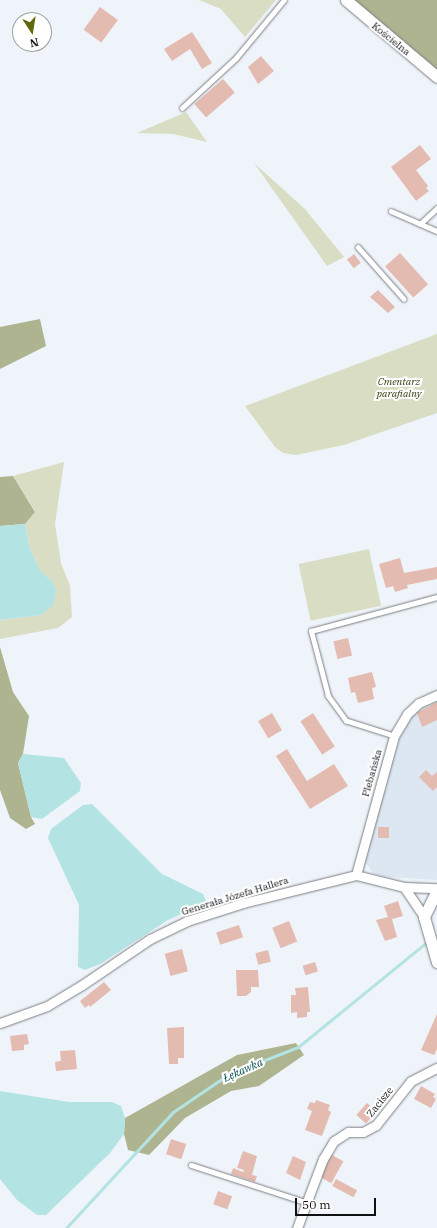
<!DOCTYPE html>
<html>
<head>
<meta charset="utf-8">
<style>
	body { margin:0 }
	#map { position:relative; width:437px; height:1228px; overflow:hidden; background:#eff4fa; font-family:"IBM Plex Serif",serif }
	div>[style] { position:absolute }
	.built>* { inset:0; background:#dde7f1 }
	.green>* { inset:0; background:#d9ddc4; transform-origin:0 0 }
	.forest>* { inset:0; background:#afb490 }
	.water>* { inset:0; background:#b3e3e2 }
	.stream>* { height:3px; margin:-1.5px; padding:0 1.5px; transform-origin:1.5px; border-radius:1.5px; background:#b3e3e2 }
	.building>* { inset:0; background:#e4bbb1; transform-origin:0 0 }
	.roads { filter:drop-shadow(0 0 1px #7a7e83) drop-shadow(0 0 1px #7a7e83) }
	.service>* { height:4.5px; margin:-2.25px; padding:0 2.25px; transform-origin:2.25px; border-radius:2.25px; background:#fff }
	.minor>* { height:9px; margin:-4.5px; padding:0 4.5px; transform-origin:4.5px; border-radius:4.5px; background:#fff }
	.tertiary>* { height:11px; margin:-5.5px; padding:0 5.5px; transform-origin:5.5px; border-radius:5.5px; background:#fff }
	span { translate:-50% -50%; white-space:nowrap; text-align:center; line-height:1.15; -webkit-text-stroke:4px #fff; paint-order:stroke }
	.street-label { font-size:10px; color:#0f1113 }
	.park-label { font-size:10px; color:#373b0f; font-style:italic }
	.water-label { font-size:11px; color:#004b4c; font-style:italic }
	.north { position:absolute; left:12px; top:12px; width:40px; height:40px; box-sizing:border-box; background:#fff; border:1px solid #9fa0a1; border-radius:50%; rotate:168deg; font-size:11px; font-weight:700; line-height:16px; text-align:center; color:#0f1113 }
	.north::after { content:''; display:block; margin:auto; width:14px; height:18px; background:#5f680b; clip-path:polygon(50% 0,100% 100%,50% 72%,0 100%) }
	.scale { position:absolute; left:295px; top:1198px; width:81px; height:18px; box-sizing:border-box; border:2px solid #0f1113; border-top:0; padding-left:5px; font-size:12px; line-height:14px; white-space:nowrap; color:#0f1113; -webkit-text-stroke:3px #fff; paint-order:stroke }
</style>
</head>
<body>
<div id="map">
	<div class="built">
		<div style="clip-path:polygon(437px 699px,437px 880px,387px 877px,373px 873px,364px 860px,400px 737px,410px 715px,422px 705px)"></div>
	</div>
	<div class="green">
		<div style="clip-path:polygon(199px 0,276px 0,245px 37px,221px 9px)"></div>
		<div style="clip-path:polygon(186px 112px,207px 142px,173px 134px,137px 133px)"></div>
		<div style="clip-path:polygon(254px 163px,305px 209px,344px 257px,327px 266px)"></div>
		<div style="clip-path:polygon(437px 334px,437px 413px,344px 445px,296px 455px,283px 453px,275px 447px,245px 406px)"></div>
		<div style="clip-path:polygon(64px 462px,55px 524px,61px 563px,70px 586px,72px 617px,58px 628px,0 639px,0 620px,41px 615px,51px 580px,41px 572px,30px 549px,25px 524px,35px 511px,13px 476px)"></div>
		<div style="left:369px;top:549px;width:58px;height:72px;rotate:78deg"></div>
	</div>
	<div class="forest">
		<div style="clip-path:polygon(353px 0,437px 0,437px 70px)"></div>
		<div style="clip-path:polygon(40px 319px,46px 346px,0 369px,0 327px)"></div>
		<div style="clip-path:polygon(13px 476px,35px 512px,25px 524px,0 526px,0 477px)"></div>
		<div style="clip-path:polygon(0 647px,13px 692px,29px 716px,23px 754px,18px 763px,31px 817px,35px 824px,26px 829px,10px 818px,0 790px)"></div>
		<div style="clip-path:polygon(296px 1043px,304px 1055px,259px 1086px,231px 1091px,185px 1118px,149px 1155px,128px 1150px,124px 1134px,125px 1118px,237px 1055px)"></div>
	</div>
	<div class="water">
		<div style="clip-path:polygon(25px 524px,30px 549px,41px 572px,51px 580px,56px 590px,53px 605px,41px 615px,0 620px,0 526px)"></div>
		<div style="clip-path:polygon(23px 754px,64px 758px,81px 783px,80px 791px,42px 819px,31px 817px,18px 763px)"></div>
		<div style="clip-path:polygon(92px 804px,162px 874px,203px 894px,207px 903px,168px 920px,100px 964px,85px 970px,78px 967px,79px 905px,48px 838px,51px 829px,83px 805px)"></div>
		<div style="clip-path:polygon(0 1091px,69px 1102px,112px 1102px,121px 1106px,125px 1118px,124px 1134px,110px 1153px,46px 1215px,37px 1215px,17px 1200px,0 1179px)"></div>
	</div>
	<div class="stream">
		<div style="left:66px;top:1228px;width:158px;rotate:-47.3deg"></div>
		<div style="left:173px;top:1112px;width:68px;rotate:-34.2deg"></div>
		<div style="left:229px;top:1074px;width:74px;rotate:-21.4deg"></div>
		<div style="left:298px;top:1047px;width:168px;rotate:-39.2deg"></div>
	</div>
	<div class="building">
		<div style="left:100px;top:7px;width:22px;height:28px;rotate:36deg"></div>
		<div style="clip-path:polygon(192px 32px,212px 63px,202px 69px,190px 49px,172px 61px,164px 49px)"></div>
		<div style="clip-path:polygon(261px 56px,274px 71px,258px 84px,248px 67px)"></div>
		<div style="left:223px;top:79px;width:18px;height:38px;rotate:49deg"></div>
		<div style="clip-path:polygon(420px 145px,431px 159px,416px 170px,428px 186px,426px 188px,429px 191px,416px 201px,391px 167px)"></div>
		<div style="left:400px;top:253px;width:42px;height:20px;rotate:48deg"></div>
		<div style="left:354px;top:254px;width:11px;height:9px;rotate:52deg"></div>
		<div style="clip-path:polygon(378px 290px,395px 307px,388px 313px,370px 297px)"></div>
		<div style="clip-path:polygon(400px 558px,404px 573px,437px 567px,437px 579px,407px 585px,408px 588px,395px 592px,393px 586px,386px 588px,379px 564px)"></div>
		<div style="left:348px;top:638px;width:18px;height:15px;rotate:77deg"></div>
		<div style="clip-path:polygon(372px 672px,376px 687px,372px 688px,374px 699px,358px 703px,355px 692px,351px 693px,348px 678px)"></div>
		<div style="clip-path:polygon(437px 702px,437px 720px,422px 727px,417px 713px)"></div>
		<div style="left:272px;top:713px;width:20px;height:16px;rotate:60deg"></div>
		<div style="left:313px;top:713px;width:40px;height:15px;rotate:57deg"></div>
		<div style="clip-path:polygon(287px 749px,307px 781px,334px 764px,348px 786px,310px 809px,276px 756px)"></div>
		<div style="clip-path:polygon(426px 770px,432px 776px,437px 772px,437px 787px,433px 791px,419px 777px)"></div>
		<div style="left:378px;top:827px;width:11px;height:11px"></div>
		<div style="clip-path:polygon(398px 901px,403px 916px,392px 919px,397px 937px,385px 941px,376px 920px,388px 917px,384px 906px)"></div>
		<div style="left:289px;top:921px;width:22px;height:18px;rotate:68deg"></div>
		<div style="left:239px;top:925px;width:13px;height:24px;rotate:72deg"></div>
		<div style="left:182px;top:949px;width:23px;height:18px;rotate:75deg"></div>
		<div style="left:268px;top:950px;width:12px;height:13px;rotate:76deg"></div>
		<div style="left:315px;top:962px;width:10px;height:13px;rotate:73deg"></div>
		<div style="clip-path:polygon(236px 970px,258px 970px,259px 987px,251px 987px,251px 992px,246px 996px,237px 996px)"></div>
		<div style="clip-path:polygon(104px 982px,111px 990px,90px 1007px,89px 1005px,85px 1008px,80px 1001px)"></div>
		<div style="clip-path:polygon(308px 987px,310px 1012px,307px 1012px,307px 1017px,297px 1018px,297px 1012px,291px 1013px,291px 995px,296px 995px,295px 988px)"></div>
		<div style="clip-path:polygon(437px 1014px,437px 1049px,434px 1055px,421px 1050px)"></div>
		<div style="clip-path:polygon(184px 1027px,184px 1058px,178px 1058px,178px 1064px,169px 1064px,167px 1028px)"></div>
		<div style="clip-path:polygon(27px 1034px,29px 1044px,24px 1045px,24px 1050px,12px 1051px,10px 1036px)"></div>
		<div style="clip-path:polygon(75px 1050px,77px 1069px,56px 1071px,55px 1062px,61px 1061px,60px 1051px)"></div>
		<div style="clip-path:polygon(421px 1086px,435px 1094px,433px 1097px,436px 1099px,431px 1108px,414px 1099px)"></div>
		<div style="clip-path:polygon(316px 1100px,330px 1105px,328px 1110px,331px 1112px,322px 1136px,305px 1130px,312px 1111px,307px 1109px,310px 1102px,315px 1103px)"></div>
		<div style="left:367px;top:1103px;width:13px;height:16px;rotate:42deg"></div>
		<div style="left:171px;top:1139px;width:16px;height:16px;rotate:18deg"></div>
		<div style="clip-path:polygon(243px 1151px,257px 1156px,252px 1175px,257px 1176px,255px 1182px,231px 1174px,233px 1168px,243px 1172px,244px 1170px,237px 1168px)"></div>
		<div style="left:332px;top:1155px;width:13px;height:25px;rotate:29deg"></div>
		<div style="clip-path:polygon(293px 1156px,306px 1162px,300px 1180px,286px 1173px)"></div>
		<div style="left:336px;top:1179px;width:24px;height:8px;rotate:28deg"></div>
		<div style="left:218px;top:1191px;width:15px;height:14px;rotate:20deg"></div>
	</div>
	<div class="roads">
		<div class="service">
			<div style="left:182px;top:108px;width:74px;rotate:-42.8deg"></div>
			<div style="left:236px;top:58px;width:75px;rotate:-50.4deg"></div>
			<div style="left:391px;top:211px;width:50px;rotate:23.5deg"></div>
			<div style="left:420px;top:224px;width:23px;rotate:-43deg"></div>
			<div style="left:358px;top:247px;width:69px;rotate:48.5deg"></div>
			<div style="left:394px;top:736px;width:50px;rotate:-162.6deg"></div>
			<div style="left:346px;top:721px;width:31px;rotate:-126deg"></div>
			<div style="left:328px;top:696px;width:67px;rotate:-104.7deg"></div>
			<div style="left:311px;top:631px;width:131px;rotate:-15.1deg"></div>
			<div style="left:191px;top:1165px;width:120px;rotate:18deg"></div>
		</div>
		<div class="minor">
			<div style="left:356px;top:875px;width:144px;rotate:-74.7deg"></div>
			<div style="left:394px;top:736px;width:26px;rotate:-59deg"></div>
			<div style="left:407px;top:714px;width:16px;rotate:-43deg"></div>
			<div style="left:419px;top:703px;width:20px;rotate:-24deg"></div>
			<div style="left:404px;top:887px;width:36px;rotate:56deg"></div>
			<div style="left:0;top:1023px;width:50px;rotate:-19.9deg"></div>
			<div style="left:47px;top:1006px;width:41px;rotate:-31deg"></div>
			<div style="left:82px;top:985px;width:82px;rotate:-34.1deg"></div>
			<div style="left:150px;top:939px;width:41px;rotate:-25.9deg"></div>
			<div style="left:187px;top:921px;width:59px;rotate:-17.8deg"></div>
			<div style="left:243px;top:903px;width:116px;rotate:-13.9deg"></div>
			<div style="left:356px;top:875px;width:49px;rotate:14deg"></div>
			<div style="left:404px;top:887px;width:33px;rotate:2deg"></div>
			<div style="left:297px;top:1228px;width:74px;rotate:-69.4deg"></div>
			<div style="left:323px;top:1159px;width:21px;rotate:-59deg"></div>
			<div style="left:334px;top:1141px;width:17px;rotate:-33deg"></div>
			<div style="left:348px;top:1132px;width:15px"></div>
			<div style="left:363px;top:1132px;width:15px;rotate:-28deg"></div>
			<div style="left:376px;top:1125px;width:56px;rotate:-51.5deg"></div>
			<div style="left:411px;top:1081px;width:29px;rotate:-27deg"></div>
		</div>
		<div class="tertiary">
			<div style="left:346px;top:0;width:119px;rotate:40.2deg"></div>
			<div style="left:437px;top:890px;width:30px;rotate:116deg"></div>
			<div style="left:424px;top:917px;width:47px;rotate:73.9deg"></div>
		</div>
	</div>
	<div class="street-label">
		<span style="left:391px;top:39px;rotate:39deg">Kościelna</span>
		<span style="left:372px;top:773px;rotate:-74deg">Plebańska</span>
		<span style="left:235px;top:896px;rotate:-17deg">Generała Józefa Hallera</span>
		<span style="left:380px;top:1102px;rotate:-51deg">Zacisze</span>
	</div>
	<div class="park-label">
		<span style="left:399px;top:387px">Cmentarz<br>parafialny</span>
	</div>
	<div class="water-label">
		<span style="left:243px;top:1070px;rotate:-24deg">Łękawka</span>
	</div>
	<div class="north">N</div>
	<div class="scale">50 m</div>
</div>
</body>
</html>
